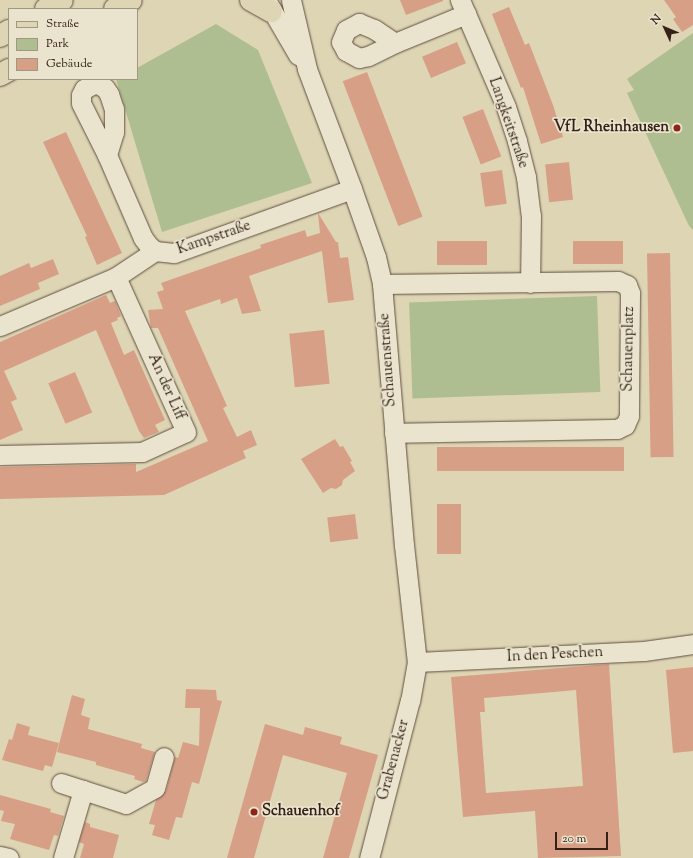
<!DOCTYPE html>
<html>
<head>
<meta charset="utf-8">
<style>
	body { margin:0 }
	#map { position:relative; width:693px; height:858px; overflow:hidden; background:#ded5b4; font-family:"Sorts Mill Goudy",serif }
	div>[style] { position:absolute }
	.green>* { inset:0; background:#aebe90; transform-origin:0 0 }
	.building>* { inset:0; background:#d89f87; transform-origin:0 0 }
	.roads { filter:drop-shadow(0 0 1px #5f4e3f) drop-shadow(0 0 1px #5f4e3f) }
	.minor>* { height:19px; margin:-9.5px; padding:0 9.5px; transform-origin:9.5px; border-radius:9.5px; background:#eae4ce }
	.major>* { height:22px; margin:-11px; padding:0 11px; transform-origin:11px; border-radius:11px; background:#ded5b4 }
	.dots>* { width:11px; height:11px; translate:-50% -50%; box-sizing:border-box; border:2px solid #eae4ce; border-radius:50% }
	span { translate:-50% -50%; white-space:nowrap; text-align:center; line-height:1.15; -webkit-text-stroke:3.5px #eae4ce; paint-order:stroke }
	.street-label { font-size:15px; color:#352118 }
	.poi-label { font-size:15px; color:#352118; font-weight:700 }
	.right { translate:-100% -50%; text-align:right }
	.left { translate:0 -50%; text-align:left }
	.legend { position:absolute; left:8px; top:8px; width:130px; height:72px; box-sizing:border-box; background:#eae4ce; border:1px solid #a29685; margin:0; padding:5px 7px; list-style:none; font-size:12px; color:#352118 }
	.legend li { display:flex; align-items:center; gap:8px; height:20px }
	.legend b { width:20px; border:1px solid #a29685 }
	.north { position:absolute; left:645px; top:8px; width:40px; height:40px; -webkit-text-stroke:3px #eae4ce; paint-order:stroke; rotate:314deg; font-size:11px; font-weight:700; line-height:16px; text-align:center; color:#352118 }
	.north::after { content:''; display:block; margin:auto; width:14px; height:18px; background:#352118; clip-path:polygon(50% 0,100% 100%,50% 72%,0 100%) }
	.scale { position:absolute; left:555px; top:832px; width:53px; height:18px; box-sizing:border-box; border:2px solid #352118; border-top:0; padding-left:5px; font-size:12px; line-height:14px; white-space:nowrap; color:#352118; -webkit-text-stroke:3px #eae4ce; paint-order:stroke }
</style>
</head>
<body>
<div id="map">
	<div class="green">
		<div style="clip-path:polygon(216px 24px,258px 50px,312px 183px,162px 232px,116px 79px,137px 79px,137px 68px)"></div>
		<div style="clip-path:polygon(693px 33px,693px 230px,689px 226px,627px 93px,634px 90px,627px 79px)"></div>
		<div style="left:597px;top:296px;width:96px;height:188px;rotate:88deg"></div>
	</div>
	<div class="building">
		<div style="clip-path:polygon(400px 0,443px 0,443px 1px,406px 15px)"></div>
		<div style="clip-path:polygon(664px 0,693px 0,693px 25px,682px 32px,673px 19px,676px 17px)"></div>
		<div style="clip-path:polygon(509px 7px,525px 45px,529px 43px,553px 105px,563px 137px,541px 144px,523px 87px,521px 88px,492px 14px)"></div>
		<div style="left:457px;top:42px;width:23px;height:38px;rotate:67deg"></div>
		<div style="left:367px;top:72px;width:155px;height:26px;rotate:69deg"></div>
		<div style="left:483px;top:109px;width:51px;height:22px;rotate:69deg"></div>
		<div style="clip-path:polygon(66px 132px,122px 253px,97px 265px,85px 237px,87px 236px,43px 142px)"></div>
		<div style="left:569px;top:162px;width:38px;height:24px;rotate:84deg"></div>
		<div style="left:502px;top:170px;width:34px;height:22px;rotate:82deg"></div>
		<div style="clip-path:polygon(318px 213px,336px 242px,338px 242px,340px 258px,348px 257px,354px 300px,328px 303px,322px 251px,249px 276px,261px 311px,242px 314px,237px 298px,221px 304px,220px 299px,185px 311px,227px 406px,223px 408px,237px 437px,251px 430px,257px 445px,243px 451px,246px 458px,164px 495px,0 499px,0 467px,136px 464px,136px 472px,208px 441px,158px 328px,151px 328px,148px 310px,163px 309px,157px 292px,164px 290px,161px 283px,261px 248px,260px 245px,305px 230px,307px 237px,320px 233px)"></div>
		<div style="left:437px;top:241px;width:50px;height:24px"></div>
		<div style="left:573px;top:241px;width:50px;height:23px"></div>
		<div style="left:670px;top:253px;width:204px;height:23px;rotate:89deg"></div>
		<div style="clip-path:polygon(53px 259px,59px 274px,38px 283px,40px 289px,0 306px,0 276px,29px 263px,31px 268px)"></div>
		<div style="clip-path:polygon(106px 295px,110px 303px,115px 301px,121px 316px,117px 318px,118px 320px,111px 323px,124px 355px,134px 350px,165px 420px,155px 425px,159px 432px,144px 438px,139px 431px,96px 330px,4px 371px,17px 399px,11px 402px,23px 430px,0 440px,0 342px)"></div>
		<div style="left:324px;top:330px;width:54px;height:35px;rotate:84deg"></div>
		<div style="left:75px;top:372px;width:44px;height:29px;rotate:67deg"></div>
		<div style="clip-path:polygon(335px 439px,340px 447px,343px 446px,352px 461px,350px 462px,355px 471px,343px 480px,342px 485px,336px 489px,331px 488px,323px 493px,301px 459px)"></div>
		<div style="left:437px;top:447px;width:187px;height:24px"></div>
		<div style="left:437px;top:504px;width:24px;height:50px"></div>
		<div style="left:355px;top:514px;width:25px;height:28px;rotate:83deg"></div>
		<div style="clip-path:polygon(evenodd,609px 664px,621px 856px,538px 858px,535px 811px,463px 817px,451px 677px,609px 664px,576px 690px,583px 786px,486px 793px,480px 712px,485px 712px,484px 698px,576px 690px)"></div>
		<div style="clip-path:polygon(693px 667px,693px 751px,673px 753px,666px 670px)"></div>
		<div style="clip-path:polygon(186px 689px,216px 690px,217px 700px,222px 701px,199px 784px,192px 782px,182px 818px,176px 817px,169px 840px,152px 835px,155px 825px,149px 824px,156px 800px,166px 791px,175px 757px,178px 758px,183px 742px,199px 746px,200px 708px,185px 708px)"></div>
		<div style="clip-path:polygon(72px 695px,85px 699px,81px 715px,90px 718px,88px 729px,142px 744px,141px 748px,155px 752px,146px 781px,143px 782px,134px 779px,135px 776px,96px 765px,96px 762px,57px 752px)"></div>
		<div style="clip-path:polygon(17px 723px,30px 727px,28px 735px,59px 743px,52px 767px,45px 765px,43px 771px,2px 760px,9px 739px,12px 740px)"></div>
		<div style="clip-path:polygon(265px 724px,303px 735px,305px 727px,342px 737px,340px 744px,378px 755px,349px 858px,323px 858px,347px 773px,283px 755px,254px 858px,227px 858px)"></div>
		<div style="clip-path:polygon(0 795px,51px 809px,50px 812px,64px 816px,58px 836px,54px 835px,49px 850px,10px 839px,15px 824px,1px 821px,4px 811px,0 810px)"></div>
		<div style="clip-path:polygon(85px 822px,90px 824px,90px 827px,119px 835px,113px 858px,80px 858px,84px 844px,79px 842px)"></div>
	</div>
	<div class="roads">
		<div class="minor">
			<div style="left:266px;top:0;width:64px;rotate:59.8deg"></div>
			<div style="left:291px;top:0;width:71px;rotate:76.9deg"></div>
			<div style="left:307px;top:69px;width:128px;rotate:69.4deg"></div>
			<div style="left:352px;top:189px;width:72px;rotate:70.6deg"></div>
			<div style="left:376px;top:257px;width:28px;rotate:77deg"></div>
			<div style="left:382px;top:284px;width:262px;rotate:85.2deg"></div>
			<div style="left:404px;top:545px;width:118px;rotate:83.7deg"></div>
			<div style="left:417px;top:662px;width:39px;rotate:100deg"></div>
			<div style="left:410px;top:700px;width:163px;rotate:104.5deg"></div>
			<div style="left:460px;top:0;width:116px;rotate:66.7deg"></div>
			<div style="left:506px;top:107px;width:36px;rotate:72deg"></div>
			<div style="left:517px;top:141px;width:37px;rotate:76deg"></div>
			<div style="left:526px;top:177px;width:38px;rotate:83deg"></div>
			<div style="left:531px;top:215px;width:68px;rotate:90.8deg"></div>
			<div style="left:395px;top:43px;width:30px;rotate:154deg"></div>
			<div style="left:368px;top:56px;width:9px;rotate:167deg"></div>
			<div style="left:359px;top:58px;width:15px;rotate:-152deg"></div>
			<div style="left:346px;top:51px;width:10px;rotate:-119deg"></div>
			<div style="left:341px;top:42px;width:13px;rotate:-67deg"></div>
			<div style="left:346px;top:30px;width:15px;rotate:-28deg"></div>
			<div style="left:359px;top:23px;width:16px;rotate:22deg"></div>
			<div style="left:374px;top:29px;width:25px;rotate:34deg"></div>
			<div style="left:395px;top:43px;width:77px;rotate:-22.2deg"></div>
			<div style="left:107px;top:155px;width:58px;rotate:-116.6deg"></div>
			<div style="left:81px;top:103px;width:8px;rotate:-90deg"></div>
			<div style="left:81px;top:95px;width:7px;rotate:-63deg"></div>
			<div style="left:84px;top:89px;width:13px;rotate:-27deg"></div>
			<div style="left:96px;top:83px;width:10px;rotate:29deg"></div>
			<div style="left:105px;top:88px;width:7px;rotate:56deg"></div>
			<div style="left:109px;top:94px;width:16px;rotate:72deg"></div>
			<div style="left:114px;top:109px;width:23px;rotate:90deg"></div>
			<div style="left:114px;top:132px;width:24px;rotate:107deg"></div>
			<div style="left:107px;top:155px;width:90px;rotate:66.6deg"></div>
			<div style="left:143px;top:238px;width:10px;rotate:53deg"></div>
			<div style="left:149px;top:246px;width:8px;rotate:40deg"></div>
			<div style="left:155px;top:251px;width:19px;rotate:6deg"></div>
			<div style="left:174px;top:253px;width:189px;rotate:-19.8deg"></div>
			<div style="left:382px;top:284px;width:236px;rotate:-0.7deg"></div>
			<div style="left:618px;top:281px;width:10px;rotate:24deg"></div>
			<div style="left:627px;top:285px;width:9px;rotate:69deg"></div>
			<div style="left:630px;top:293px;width:123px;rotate:90.5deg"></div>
			<div style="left:629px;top:416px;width:10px;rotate:114deg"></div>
			<div style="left:625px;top:425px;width:9px;rotate:153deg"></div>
			<div style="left:617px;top:429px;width:223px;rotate:179deg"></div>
			<div style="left:0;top:326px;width:126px;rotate:-22.9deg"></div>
			<div style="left:116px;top:277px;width:47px;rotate:-33.7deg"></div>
			<div style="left:0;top:455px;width:142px;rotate:-1.2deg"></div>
			<div style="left:142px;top:452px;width:48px;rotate:-24.4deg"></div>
			<div style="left:186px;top:432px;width:170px;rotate:-114.3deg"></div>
			<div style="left:417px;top:662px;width:227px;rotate:-2.8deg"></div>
			<div style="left:644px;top:651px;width:49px;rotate:-8.1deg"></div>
			<div style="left:61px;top:783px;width:23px;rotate:18deg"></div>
			<div style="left:0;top:856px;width:9px;rotate:13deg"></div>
			<div style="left:63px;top:858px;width:71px;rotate:-73.6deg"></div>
			<div style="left:83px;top:790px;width:45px;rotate:18deg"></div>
			<div style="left:126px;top:804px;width:33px;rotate:-29deg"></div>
			<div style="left:155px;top:788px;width:32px;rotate:-74deg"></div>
		</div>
		<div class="major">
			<div style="left:251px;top:0;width:23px;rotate:29deg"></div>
			<div style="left:46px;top:9px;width:18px;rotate:-29deg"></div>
			<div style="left:115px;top:9px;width:18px;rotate:-29deg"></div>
			<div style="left:0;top:36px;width:10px;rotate:-29deg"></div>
			<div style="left:0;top:75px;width:10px;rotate:-29deg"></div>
		</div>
	</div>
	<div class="dots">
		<div style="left:677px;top:128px;background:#8f2418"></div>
		<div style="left:254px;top:812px;background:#8f2418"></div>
	</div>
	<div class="street-label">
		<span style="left:508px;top:123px;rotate:71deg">Langkeitstraße</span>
		<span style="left:214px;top:238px;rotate:-19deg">Kampstraße</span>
		<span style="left:629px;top:349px;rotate:-89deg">Schauenplatz</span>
		<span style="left:388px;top:360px;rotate:-94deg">Schauenstraße</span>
		<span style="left:166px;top:387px;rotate:66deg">An der Liff</span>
		<span style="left:555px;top:655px;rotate:-3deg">In den Peschen</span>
		<span style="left:394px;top:760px;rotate:-75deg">Grabenacker</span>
	</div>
	<div class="poi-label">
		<span class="right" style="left:669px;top:128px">VfL Rheinhausen</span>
		<span class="left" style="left:262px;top:812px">Schauenhof</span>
	</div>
	<ul class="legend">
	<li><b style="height:5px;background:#ded5b4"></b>Straße</li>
	<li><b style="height:11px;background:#aebe90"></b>Park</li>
	<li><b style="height:11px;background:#d89f87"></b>Gebäude</li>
	</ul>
	<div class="north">N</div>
	<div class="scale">20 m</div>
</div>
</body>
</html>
